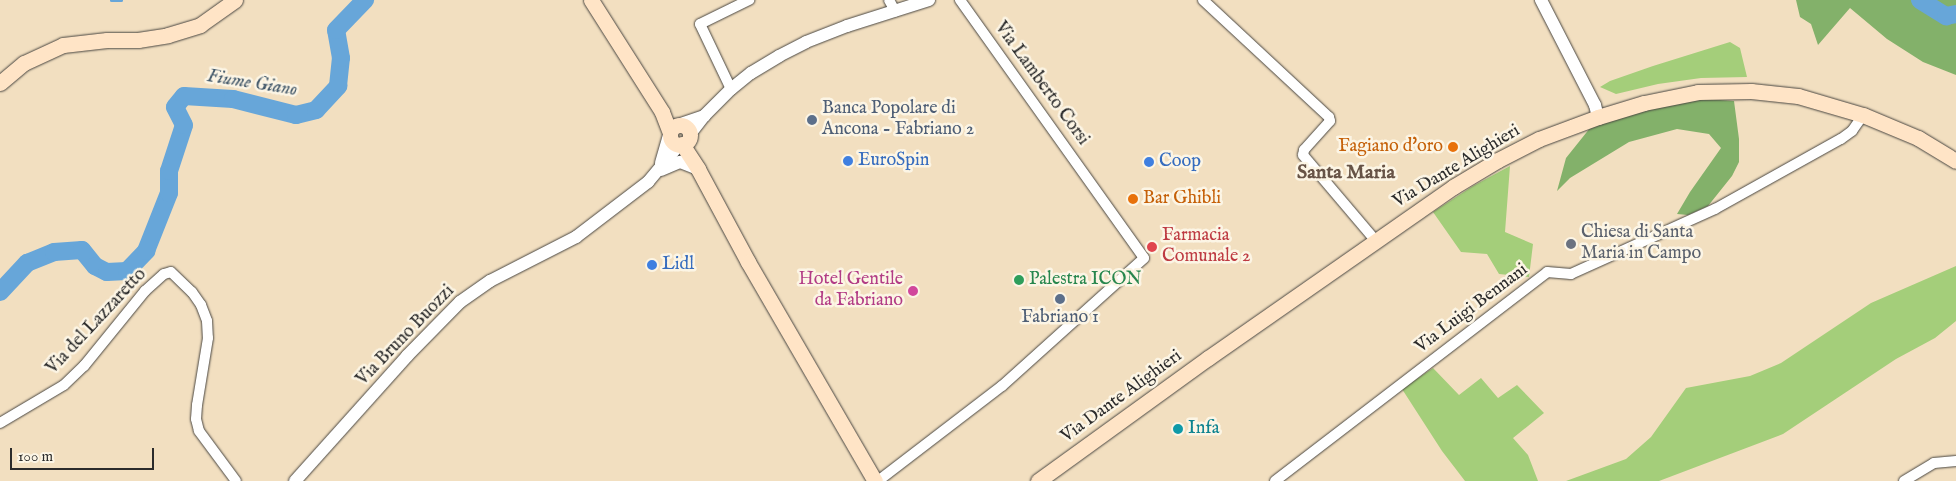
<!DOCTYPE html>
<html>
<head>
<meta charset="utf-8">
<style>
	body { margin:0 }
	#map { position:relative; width:1956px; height:481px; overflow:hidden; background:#f2dfc0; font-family:"IM FELL English",serif }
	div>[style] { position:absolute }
	.green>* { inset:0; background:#a4ce7a }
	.forest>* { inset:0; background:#83b16a }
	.stream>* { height:3px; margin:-1.5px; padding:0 1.5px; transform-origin:1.5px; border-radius:1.5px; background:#67a6d9 }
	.river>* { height:18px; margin:-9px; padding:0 9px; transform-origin:9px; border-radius:9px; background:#67a6d9 }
	.roads { filter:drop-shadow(0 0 1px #494641) drop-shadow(0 0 1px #494641) }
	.minor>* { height:10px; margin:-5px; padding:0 5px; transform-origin:5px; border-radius:5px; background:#fff }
	.tertiary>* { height:12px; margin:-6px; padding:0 6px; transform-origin:6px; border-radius:6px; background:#fff }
	.secondary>* { height:15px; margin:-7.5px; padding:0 7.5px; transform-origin:7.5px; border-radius:7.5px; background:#ffe4c6 }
	.secondary>.ring { margin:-7.5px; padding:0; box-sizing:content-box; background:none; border:15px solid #ffe4c6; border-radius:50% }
	.dots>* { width:14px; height:14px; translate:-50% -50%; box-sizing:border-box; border:2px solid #fcf5e5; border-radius:50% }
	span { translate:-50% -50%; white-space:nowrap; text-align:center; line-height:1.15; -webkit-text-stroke:5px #fcf5e5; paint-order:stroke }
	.street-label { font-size:18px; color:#2b2b2b }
	.service-label { font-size:18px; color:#4e5e75 }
	.left { translate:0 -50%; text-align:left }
	.food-label { font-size:18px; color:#c56008 }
	.right { translate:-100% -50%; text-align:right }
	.shop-label { font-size:18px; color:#366cbe }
	.worship-label { font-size:18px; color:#5b616d }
	.health-label { font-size:18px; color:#be3a42 }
	.leisure-label { font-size:18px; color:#27864d }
	.hotel-label { font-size:18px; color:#b23c85 }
	.culture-label { font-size:18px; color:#0d838f }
	.water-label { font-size:19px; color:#405668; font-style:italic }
	.quarter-label { font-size:20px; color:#675346; font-weight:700 }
	.scale { position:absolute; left:10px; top:448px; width:144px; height:22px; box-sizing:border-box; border:2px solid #2b2b2b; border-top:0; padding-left:6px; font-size:15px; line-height:18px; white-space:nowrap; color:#2b2b2b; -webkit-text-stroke:4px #fcf5e5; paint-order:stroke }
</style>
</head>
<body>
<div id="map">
	<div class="green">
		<div style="clip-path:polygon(1730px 42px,1740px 48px,1747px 77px,1701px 78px,1658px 84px,1616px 94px,1600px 87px,1610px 81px,1653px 66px)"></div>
		<div style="clip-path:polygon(1510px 166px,1505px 232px,1533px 244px,1529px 277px,1499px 274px,1487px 254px,1461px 252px,1433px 212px,1473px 186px)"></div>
		<div style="clip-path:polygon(1956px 266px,1956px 321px,1935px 338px,1896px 359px,1783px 434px,1659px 481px,1566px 481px,1626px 459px,1651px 437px,1686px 388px,1750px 376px,1781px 363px,1871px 303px)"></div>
		<div style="clip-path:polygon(1433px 368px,1459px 395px,1481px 378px,1498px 398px,1517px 385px,1544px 413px,1513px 438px,1528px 455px,1538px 481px,1465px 481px,1442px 451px,1402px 389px)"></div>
	</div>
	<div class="forest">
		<div style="clip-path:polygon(1796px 0,1956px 0,1956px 75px,1923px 62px,1887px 39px,1850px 8px,1818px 45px,1811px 24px,1800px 17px)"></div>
		<div style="clip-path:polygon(1706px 99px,1734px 101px,1739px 139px,1739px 162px,1732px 176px,1708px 206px,1688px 215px,1677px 214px,1690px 192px,1721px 148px,1709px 134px,1677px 129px,1629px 142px,1570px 178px,1557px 191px,1566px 158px,1590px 128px,1651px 107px)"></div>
	</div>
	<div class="stream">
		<div style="left:111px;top:0;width:10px"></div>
	</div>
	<div class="river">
		<div style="left:1920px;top:0;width:31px;rotate:32deg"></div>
		<div style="left:1946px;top:16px;width:10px;rotate:-11deg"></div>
		<div style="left:0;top:292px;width:40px;rotate:-47deg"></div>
		<div style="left:27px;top:263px;width:29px;rotate:-22deg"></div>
		<div style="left:54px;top:252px;width:28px;rotate:-4deg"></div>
		<div style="left:82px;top:250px;width:21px;rotate:51deg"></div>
		<div style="left:95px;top:266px;width:13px;rotate:27deg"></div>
		<div style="left:107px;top:272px;width:20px;rotate:-3deg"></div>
		<div style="left:127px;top:271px;width:28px;rotate:-46deg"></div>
		<div style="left:146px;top:251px;width:62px;rotate:-68.4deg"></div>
		<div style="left:169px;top:193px;width:22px;rotate:-90deg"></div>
		<div style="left:169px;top:171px;width:48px;rotate:-71.9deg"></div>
		<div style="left:184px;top:125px;width:20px;rotate:-117deg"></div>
		<div style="left:175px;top:107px;width:14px;rotate:-51deg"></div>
		<div style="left:184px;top:96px;width:49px;rotate:3.5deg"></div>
		<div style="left:233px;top:99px;width:65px;rotate:14.3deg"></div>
		<div style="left:296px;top:115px;width:21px;rotate:-14deg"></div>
		<div style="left:316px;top:110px;width:33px;rotate:-47deg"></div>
		<div style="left:338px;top:86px;width:28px;rotate:-84deg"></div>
		<div style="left:341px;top:58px;width:28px;rotate:-100deg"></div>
		<div style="left:336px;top:30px;width:42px;rotate:-46deg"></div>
	</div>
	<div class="roads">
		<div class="minor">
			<div style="left:889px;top:0;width:13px;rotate:61deg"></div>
			<div style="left:1203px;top:0;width:172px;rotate:42.9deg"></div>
			<div style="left:1329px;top:117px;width:4px;rotate:76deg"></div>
			<div style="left:1330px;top:121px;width:39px;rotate:132deg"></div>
			<div style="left:1304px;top:150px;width:5px;rotate:101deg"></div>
			<div style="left:1303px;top:155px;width:111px;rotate:49.7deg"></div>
			<div style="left:731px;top:89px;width:72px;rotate:-115.5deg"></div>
			<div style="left:700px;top:24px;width:55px;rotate:-26.1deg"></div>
			<div style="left:0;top:423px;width:74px;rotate:-30.7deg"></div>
			<div style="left:64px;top:385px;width:28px;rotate:-44deg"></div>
			<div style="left:84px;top:366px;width:97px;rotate:-50.9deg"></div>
			<div style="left:145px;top:291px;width:25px;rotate:-42deg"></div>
			<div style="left:164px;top:274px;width:7px;rotate:-16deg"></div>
			<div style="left:171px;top:272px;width:29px;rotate:44deg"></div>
			<div style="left:192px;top:292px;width:16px;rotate:55deg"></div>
			<div style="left:201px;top:305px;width:17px;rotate:69deg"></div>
			<div style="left:207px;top:321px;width:17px;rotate:87deg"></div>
			<div style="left:208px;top:338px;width:68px;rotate:99.3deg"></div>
			<div style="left:197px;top:405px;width:14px;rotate:94deg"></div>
			<div style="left:196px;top:419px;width:12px;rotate:76deg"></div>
			<div style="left:199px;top:431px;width:62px;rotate:53.5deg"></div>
			<div style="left:878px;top:481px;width:156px;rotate:-37.5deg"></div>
			<div style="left:1002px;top:386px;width:191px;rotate:-42deg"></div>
			<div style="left:1144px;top:258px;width:317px;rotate:-125.5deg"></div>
			<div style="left:1275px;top:481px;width:343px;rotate:-37.5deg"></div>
			<div style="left:1547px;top:272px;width:24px;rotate:5deg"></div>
			<div style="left:1571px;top:274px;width:158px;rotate:-24.3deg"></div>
			<div style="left:1715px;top:209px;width:144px;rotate:-29.1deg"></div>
			<div style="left:1841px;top:139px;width:14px;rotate:-36deg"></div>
			<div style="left:1852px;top:131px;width:19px;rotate:-55deg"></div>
			<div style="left:1904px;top:481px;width:35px;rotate:-31deg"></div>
			<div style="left:1934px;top:463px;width:22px;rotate:-5deg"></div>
		</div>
		<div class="tertiary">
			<div style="left:1541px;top:0;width:118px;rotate:62.8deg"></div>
			<div style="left:1595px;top:105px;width:12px;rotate:76deg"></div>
			<div style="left:678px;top:125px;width:28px;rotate:-19deg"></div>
			<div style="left:690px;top:134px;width:23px;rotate:-52deg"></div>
			<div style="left:704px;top:116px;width:38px;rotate:-45deg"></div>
			<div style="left:731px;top:89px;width:26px;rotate:-39deg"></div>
			<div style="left:751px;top:73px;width:33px;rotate:-31deg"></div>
			<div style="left:779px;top:56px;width:30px;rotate:-27deg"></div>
			<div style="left:806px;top:42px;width:44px;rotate:-21.3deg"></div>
			<div style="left:847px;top:26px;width:86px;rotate:-17.6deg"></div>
			<div style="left:661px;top:163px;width:29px;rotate:-74deg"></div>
			<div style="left:661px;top:170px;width:21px;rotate:-23deg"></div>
			<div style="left:680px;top:162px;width:19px;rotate:21deg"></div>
			<div style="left:295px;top:481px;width:168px;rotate:-48.1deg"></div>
			<div style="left:407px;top:356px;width:76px;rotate:-45.5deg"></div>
			<div style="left:460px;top:302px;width:37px;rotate:-35deg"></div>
			<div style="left:490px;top:281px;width:97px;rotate:-27.1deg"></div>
			<div style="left:576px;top:237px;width:91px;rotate:-37.4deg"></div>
			<div style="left:648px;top:182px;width:48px;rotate:-50deg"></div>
		</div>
		<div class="secondary">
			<div style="left:591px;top:0;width:133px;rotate:57.6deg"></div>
			<div style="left:662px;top:112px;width:22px;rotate:69deg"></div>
			<div style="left:0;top:83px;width:31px;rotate:-40deg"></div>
			<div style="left:24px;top:63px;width:43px;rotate:-24.8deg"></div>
			<div style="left:63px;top:45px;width:44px;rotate:-6.5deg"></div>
			<div style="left:107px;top:40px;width:31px"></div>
			<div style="left:138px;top:40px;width:30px;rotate:-9deg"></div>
			<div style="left:168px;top:35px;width:34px;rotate:-17deg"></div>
			<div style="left:200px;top:25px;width:43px;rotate:-35.5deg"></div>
			<div class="ring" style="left:670px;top:125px;width:5px;height:5px"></div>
			<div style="left:682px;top:144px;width:30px;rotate:57deg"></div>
			<div style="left:698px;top:169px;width:106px;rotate:61.7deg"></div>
			<div style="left:748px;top:262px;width:253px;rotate:59.9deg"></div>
			<div style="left:1038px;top:481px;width:210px;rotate:-35.9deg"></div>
			<div style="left:1208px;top:358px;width:299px;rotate:-34.9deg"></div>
			<div style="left:1453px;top:187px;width:52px;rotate:-31deg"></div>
			<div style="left:1498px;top:160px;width:46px;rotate:-27.1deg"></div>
			<div style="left:1539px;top:139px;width:63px;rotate:-20.4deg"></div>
			<div style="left:1598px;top:117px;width:48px;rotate:-16.9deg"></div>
			<div style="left:1644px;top:103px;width:55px;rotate:-11.5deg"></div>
			<div style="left:1698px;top:92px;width:53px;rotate:-1.1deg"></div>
			<div style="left:1751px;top:91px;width:47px;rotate:6.1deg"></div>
			<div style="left:1798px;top:96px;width:68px;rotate:16.3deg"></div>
			<div style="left:1863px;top:115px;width:60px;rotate:22.7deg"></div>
			<div style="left:1918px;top:138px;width:44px;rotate:31.2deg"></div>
		</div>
	</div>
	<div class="dots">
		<div style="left:812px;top:120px;background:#5c6f8a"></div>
		<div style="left:1453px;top:147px;background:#e8710a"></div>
		<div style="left:848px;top:161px;background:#3f7fe0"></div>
		<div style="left:1149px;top:162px;background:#3f7fe0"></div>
		<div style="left:1133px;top:199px;background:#e8710a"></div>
		<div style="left:1571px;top:244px;background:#6b7280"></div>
		<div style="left:1152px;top:247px;background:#e0444e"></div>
		<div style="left:652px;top:265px;background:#3f7fe0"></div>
		<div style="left:1019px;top:280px;background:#2e9e5b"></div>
		<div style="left:913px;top:291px;background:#d1479c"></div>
		<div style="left:1060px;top:299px;background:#5c6f8a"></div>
		<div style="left:1178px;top:429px;background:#0f9aa8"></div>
	</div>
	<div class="street-label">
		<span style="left:1041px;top:84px;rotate:54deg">Via Lamberto Corsi</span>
		<span style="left:1457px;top:167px;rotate:-31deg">Via Dante Alighieri</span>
		<span style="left:1472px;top:309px;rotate:-37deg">Via Luigi Bennani</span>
		<span style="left:97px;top:322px;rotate:-47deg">Via del Lazzaretto</span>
		<span style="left:406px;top:336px;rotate:-46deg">Via Bruno Buozzi</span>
		<span style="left:1122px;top:397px;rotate:-36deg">Via Dante Alighieri</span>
	</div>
	<div class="service-label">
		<span class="left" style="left:822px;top:120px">Banca Popolare di<br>Ancona - Fabriano 2</span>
		<span style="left:1060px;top:318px">Fabriano 1</span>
	</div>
	<div class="food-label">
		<span class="right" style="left:1443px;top:147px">Fagiano d'oro</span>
		<span class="left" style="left:1143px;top:199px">Bar Ghibli</span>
	</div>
	<div class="shop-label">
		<span class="left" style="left:858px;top:161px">EuroSpin</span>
		<span class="left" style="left:1159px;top:162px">Coop</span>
		<span class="left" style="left:662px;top:265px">Lidl</span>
	</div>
	<div class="worship-label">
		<span class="left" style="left:1581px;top:244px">Chiesa di Santa<br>Maria in Campo</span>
	</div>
	<div class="health-label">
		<span class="left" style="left:1162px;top:247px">Farmacia<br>Comunale 2</span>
	</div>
	<div class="leisure-label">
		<span class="left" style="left:1029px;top:280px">Palestra ICON</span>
	</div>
	<div class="hotel-label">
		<span class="right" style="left:903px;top:291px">Hotel Gentile<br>da Fabriano</span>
	</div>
	<div class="culture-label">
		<span class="left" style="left:1188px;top:429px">Infa</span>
	</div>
	<div class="water-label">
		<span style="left:252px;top:84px;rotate:9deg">Fiume Giano</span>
	</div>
	<div class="quarter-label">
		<span style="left:1346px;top:172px">Santa Maria</span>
	</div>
	<div class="scale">100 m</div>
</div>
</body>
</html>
